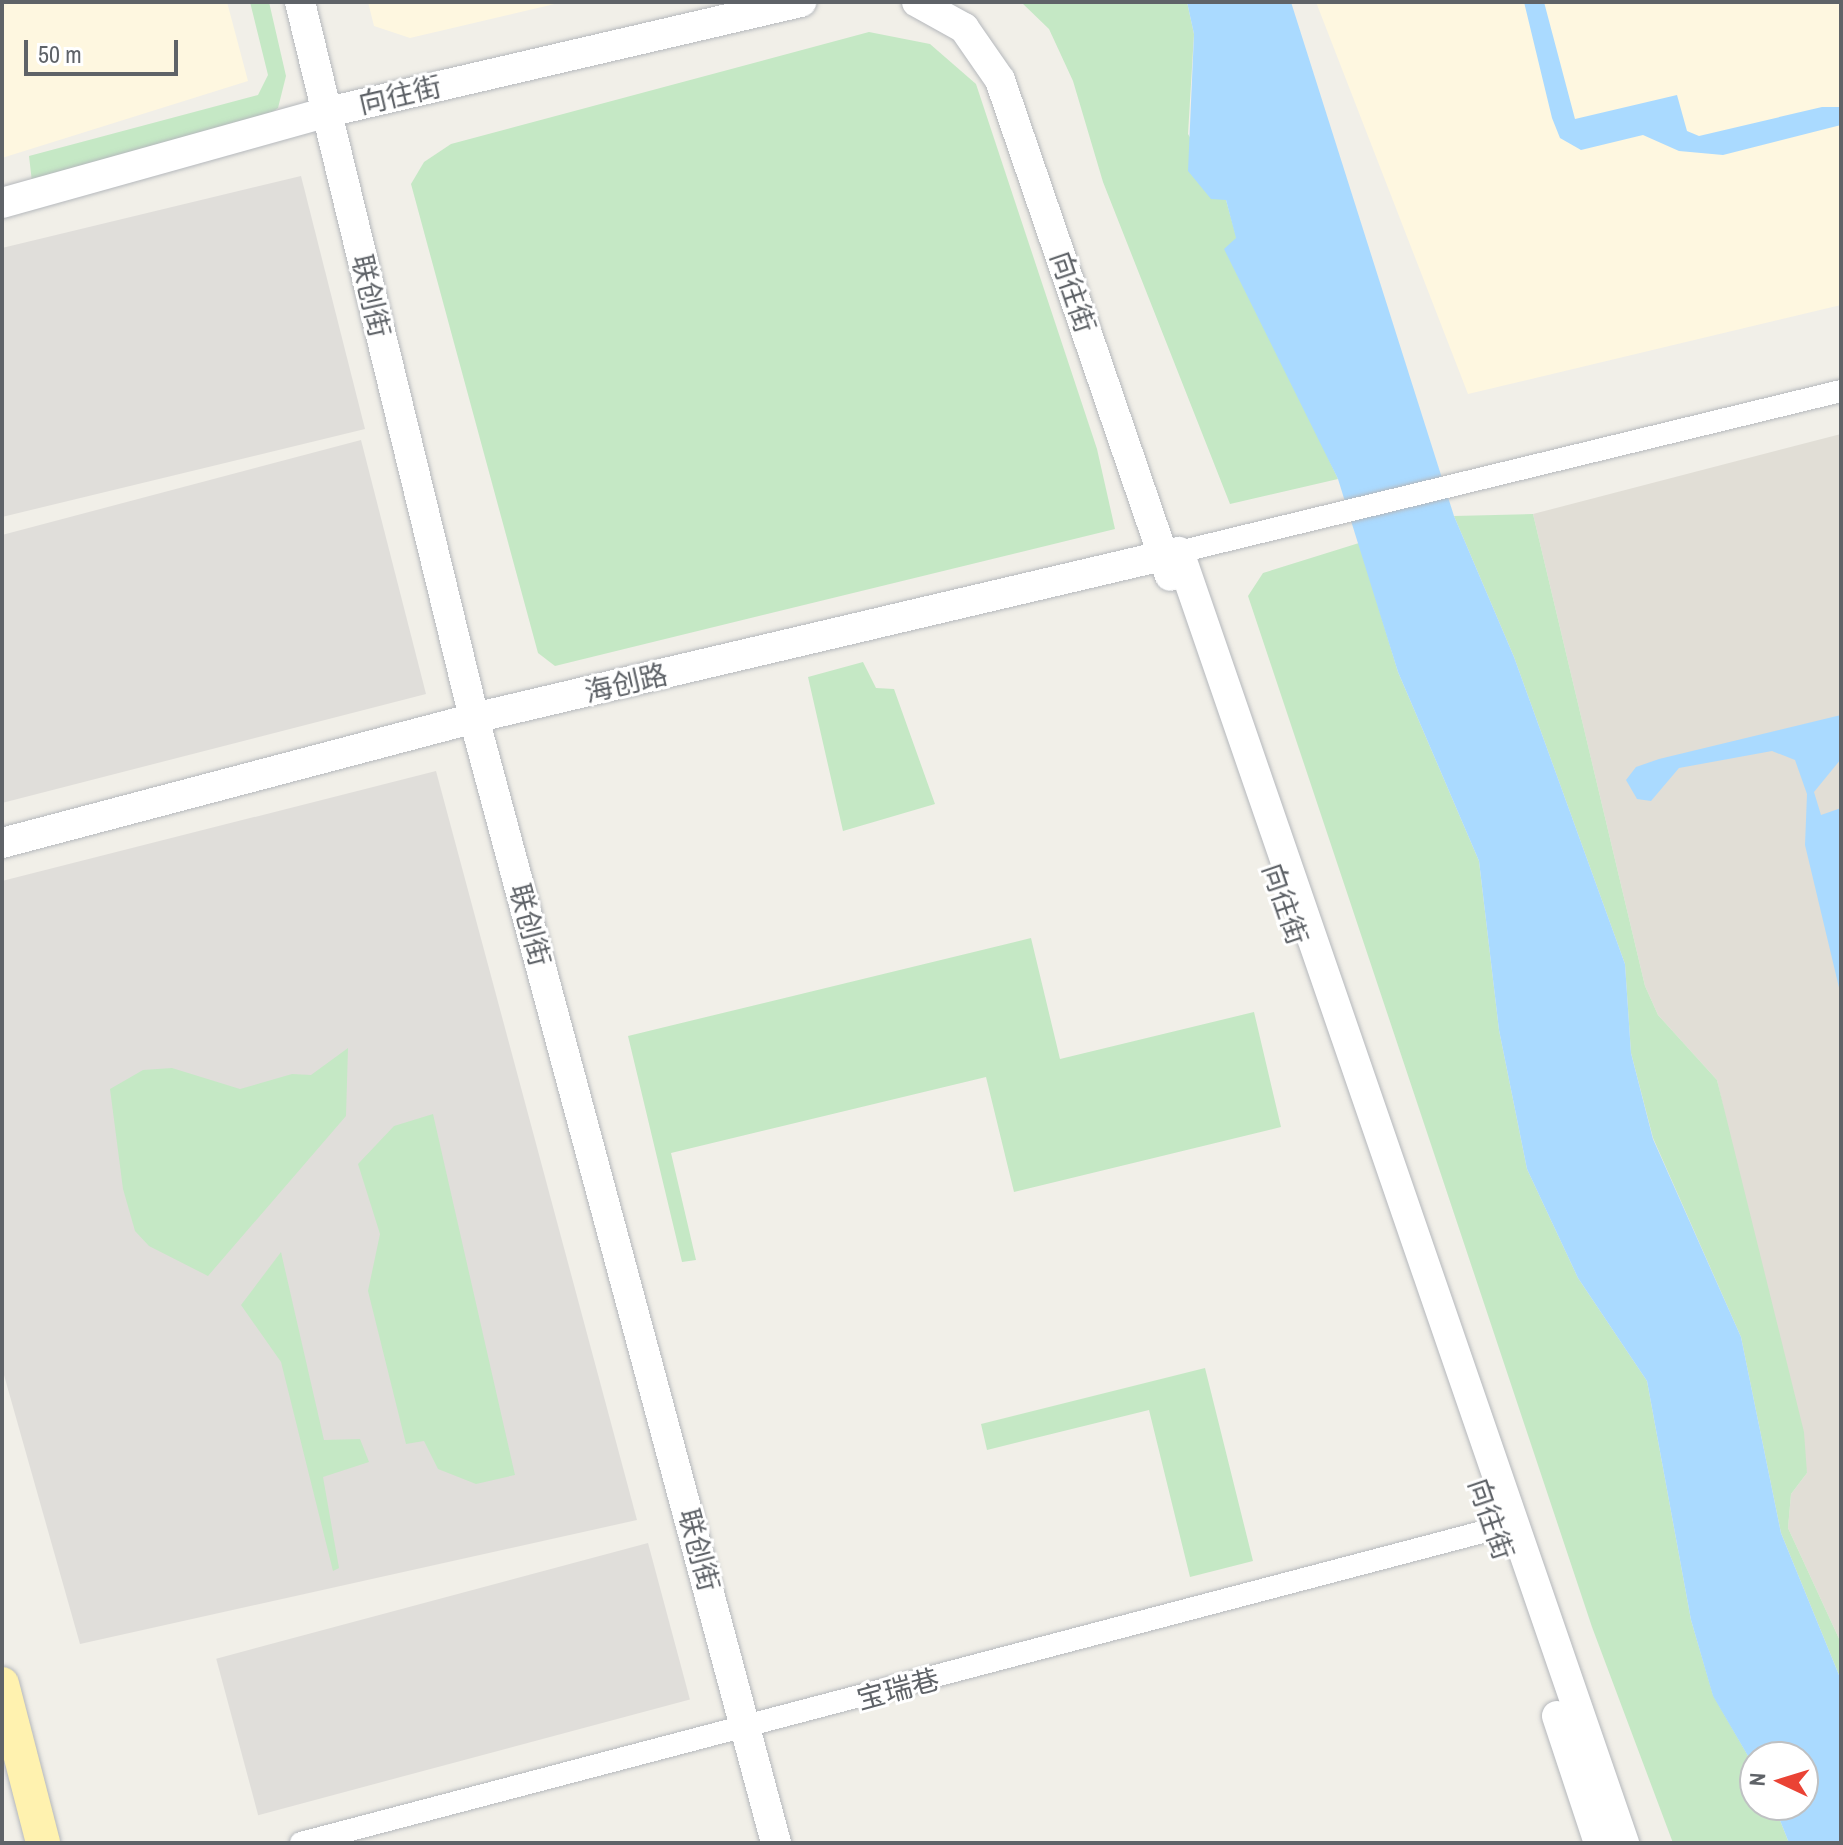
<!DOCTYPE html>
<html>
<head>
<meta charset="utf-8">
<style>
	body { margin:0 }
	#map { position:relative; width:1843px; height:1845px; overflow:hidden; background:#f1efe8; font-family:"Archivo Narrow","Noto Sans SC",sans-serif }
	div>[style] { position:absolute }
	.commercial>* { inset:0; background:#fef7e0 }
	.industrial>* { inset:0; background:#e0deda; transform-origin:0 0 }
	.education>* { inset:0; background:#e1ded6 }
	.green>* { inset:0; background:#c5e8c5 }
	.water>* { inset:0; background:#aadaff }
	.roads { filter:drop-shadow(0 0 2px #b5b8bc) drop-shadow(0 0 2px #b5b8bc) }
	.street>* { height:22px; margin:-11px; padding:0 11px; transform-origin:11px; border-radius:11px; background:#fff }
	.secondary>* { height:30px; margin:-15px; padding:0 15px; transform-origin:15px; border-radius:15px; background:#fff }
	.primary>* { height:34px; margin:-17px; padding:0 17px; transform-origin:17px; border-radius:17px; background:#fff2af }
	span { translate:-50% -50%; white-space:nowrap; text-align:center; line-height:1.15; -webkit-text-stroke:6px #fff; paint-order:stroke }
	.street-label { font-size:28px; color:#5f6368 }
	.frame { position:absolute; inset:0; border:4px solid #5f6368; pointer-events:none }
	.north { position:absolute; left:1739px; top:1741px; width:80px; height:80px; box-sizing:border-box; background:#fff; border:2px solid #bfc1c3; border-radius:50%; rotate:274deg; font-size:22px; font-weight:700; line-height:32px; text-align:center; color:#5f6368 }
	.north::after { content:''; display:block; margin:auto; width:28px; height:36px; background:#ea4335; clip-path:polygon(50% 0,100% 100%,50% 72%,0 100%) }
	.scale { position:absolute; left:24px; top:40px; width:154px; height:36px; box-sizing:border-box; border:4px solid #5f6368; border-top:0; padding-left:10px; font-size:24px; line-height:28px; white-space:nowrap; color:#5f6368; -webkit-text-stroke:6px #fff; paint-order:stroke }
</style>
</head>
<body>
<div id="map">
	<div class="commercial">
		<div style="clip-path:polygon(2px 2px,227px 2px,248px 81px,2px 158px)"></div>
		<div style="clip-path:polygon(368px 2px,563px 2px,410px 38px,374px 26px)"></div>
		<div style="clip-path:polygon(1316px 2px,1841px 2px,1841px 305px,1468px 394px)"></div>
	</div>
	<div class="industrial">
		<div style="clip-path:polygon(301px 176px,365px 429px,2px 517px,2px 248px)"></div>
		<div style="clip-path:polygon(361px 440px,426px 694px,2px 803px,2px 535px)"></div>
		<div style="clip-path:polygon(436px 771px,637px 1520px,80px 1644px,2px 1368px,2px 881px)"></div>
		<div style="left:648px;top:1543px;width:162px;height:447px;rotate:75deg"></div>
	</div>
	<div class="education">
		<div style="clip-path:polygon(1841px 434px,1841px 1643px,1788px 1528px,1791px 1494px,1807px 1473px,1717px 1080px,1658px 1015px,1645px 986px,1533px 514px)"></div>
	</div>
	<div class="green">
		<div style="clip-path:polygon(250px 2px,269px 2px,286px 76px,278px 108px,261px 120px,32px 182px,29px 156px,258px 95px,268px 75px)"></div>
		<div style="clip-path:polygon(1021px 2px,1187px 2px,1194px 34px,1188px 134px,1226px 200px,1254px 300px,1338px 479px,1230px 504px,1103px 182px,1073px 81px,1049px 29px)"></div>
		<div style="clip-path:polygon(869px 32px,930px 44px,976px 84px,1097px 449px,1115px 529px,555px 666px,538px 653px,411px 184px,424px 162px,451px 144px)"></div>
		<div style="clip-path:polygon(1533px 514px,1645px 986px,1658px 1015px,1717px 1080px,1804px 1432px,1807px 1473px,1791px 1494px,1788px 1528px,1841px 1643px,1841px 1680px,1781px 1533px,1741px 1337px,1653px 1138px,1631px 1053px,1625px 964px,1514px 657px,1454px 516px)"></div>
		<div style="clip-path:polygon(1359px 543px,1398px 672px,1479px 861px,1499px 1030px,1527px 1169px,1578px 1278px,1647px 1381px,1691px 1620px,1713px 1695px,1755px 1768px,1755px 1805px,1774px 1805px,1789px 1843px,1673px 1843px,1592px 1627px,1248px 596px,1263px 573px)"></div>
		<div style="clip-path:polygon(863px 662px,876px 688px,894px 689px,935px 804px,843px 831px,808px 677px)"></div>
		<div style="clip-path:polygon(1031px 938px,1060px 1059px,1254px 1012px,1281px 1127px,1014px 1192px,986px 1077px,671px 1153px,696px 1260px,682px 1262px,628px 1036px)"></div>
		<div style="clip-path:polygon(348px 1048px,346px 1116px,208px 1276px,149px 1246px,135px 1231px,123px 1189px,110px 1089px,143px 1070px,172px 1068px,240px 1089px,292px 1074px,311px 1075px)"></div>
		<div style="clip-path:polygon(433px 1114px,515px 1475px,476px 1484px,438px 1469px,424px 1441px,406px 1444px,368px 1291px,380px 1234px,358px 1164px,394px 1126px)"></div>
		<div style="clip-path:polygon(281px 1252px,324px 1440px,360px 1439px,369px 1462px,323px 1477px,339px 1568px,333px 1571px,281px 1362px,241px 1305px)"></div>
		<div style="clip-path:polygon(1205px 1368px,1253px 1561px,1190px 1577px,1149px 1410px,987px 1450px,981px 1424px)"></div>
	</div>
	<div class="water">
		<div style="clip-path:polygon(1187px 2px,1291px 2px,1454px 516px,1514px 657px,1625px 964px,1631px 1053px,1653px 1139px,1741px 1337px,1781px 1533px,1841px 1680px,1841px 1843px,1789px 1843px,1774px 1805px,1803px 1805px,1803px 1757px,1755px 1757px,1755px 1768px,1713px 1696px,1691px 1620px,1647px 1381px,1578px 1278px,1527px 1169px,1499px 1030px,1479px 861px,1398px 672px,1338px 479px,1224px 249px,1236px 238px,1226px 200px,1211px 199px,1188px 171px,1194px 34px)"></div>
		<div style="clip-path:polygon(1524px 2px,1544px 2px,1575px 119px,1677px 95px,1687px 131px,1699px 136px,1822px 107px,1841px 107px,1841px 125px,1723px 155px,1679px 151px,1643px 135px,1581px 150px,1560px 138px,1552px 118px)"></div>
		<div style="clip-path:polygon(1841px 715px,1841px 759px,1814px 792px,1821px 815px,1841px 808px,1841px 996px,1805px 845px,1807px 794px,1795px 760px,1772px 751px,1679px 768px,1651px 801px,1637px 799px,1626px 780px,1636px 767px,1659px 759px)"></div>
	</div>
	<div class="roads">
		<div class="street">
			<div style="left:1179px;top:552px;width:681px;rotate:-13.67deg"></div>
			<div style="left:301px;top:1843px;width:1234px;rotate:-14.75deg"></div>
		</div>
		<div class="secondary">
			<div style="left:300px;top:2px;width:737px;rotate:76.34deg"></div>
			<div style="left:474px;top:718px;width:1165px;rotate:74.97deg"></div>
			<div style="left:917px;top:2px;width:54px;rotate:29deg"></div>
			<div style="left:964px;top:28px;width:63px;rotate:55.3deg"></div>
			<div style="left:1000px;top:80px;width:524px;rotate:71.08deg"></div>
			<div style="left:2px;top:203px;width:338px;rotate:-15.6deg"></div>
			<div style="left:328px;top:112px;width:486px;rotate:-13.1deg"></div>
			<div style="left:2px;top:843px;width:488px;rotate:-14.8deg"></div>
			<div style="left:474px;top:718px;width:724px;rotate:-13.25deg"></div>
			<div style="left:1179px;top:552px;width:1366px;rotate:70.98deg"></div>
			<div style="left:1557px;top:1716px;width:134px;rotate:71.7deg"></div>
		</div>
		<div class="primary">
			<div style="left:2px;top:1684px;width:164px;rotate:75.5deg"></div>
		</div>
	</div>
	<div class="street-label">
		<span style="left:400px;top:95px;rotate:-13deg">向往街</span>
		<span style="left:1073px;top:292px;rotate:71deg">向往街</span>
		<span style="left:371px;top:296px;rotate:77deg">联创街</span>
		<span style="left:626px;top:683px;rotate:-13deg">海创路</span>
		<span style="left:1285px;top:904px;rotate:71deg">向往街</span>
		<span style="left:530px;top:925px;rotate:75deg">联创街</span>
		<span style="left:1491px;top:1519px;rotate:71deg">向往街</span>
		<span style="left:699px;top:1550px;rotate:75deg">联创街</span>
		<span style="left:898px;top:1689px;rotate:-15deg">宝瑞巷</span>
	</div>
	<div class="frame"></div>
	<div class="north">N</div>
	<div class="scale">50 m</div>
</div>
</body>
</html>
